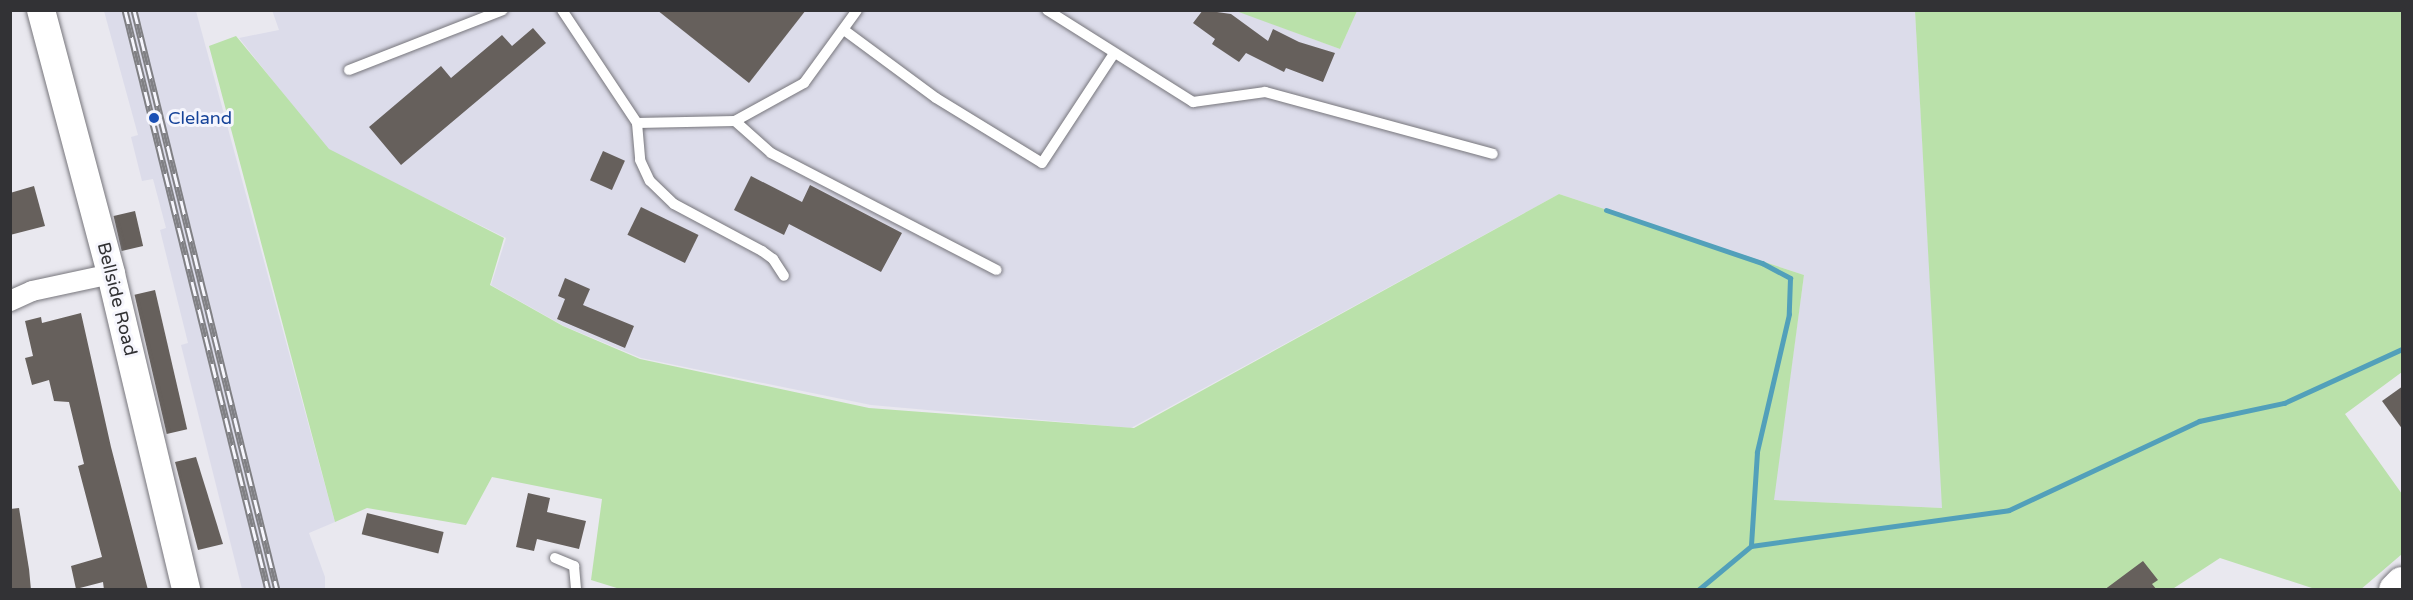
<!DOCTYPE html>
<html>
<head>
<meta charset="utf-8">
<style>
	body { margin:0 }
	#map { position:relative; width:2413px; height:600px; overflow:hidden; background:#e9e8ef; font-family:"Varela Round",sans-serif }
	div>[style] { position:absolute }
	.built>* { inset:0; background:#dcdcea }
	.green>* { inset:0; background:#bae1aa }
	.stream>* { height:5px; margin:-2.5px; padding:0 2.5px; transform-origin:2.5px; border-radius:2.5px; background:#52a0ba }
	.building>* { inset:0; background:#66605c; transform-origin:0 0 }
	.roads { filter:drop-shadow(0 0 2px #77767c) drop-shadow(0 0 2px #77767c) }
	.service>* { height:10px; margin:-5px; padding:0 5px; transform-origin:5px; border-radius:5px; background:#fff }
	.minor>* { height:20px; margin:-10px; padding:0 10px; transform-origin:10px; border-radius:10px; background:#fff }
	.secondary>* { height:28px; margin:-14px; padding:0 14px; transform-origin:14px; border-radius:14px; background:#fff }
	.primary>* { height:32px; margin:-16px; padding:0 16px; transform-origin:16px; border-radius:16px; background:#fff }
	.rail>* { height:7px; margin-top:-3.5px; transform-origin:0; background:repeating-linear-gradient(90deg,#f6f6fd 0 14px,#808084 0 28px); box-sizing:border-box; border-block:2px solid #808084 }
	.dots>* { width:16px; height:16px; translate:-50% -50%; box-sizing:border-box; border:3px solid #f6f6fd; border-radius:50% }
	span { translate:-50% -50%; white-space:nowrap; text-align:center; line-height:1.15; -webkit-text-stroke:6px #f6f6fd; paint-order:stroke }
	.transit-label { font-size:18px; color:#164399 }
	.left { translate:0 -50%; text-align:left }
	.street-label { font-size:18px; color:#323235 }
	.frame { position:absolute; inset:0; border:12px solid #323235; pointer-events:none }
</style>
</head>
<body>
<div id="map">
	<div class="built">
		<div style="clip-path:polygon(272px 10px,1235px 10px,1340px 49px,1357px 11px,1915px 11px,1943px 508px,1773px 500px,1804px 275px,1559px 194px,1131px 428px,871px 405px,641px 358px,564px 326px,491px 285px,506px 238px,328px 150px,239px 38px,279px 30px)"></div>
		<div style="clip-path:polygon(104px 11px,196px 11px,335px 522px,309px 533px,325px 577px,325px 589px,242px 589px,181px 345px,188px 343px,160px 230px,166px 228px,153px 179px,142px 181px,131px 137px,138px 135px)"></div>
	</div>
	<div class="green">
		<div style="clip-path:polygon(1236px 11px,1357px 11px,1340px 49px)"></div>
		<div style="clip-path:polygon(1915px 11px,2402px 11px,2402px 372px,2345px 414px,2402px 494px,2402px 554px,2360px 590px,2315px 589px,2220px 558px,2171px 590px,620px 589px,591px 580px,602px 499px,492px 477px,466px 525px,367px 508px,335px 522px,209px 46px,236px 36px,329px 149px,504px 238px,490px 285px,563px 326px,640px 359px,869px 408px,1134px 428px,1559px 194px,1804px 275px,1774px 500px,1942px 508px)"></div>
	</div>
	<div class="stream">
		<div style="left:1606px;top:210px;width:165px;rotate:18.8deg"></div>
		<div style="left:1762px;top:263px;width:32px;rotate:28deg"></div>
		<div style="left:1790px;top:278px;width:36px;rotate:92deg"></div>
		<div style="left:1789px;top:314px;width:142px;rotate:103.1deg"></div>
		<div style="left:1757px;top:452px;width:94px;rotate:93.7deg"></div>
		<div style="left:1698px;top:590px;width:69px;rotate:-39.7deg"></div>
		<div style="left:1751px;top:546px;width:260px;rotate:-7.9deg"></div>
		<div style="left:2009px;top:510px;width:210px;rotate:-25.1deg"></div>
		<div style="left:2199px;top:421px;width:87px;rotate:-12deg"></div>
		<div style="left:2284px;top:403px;width:130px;rotate:-24.6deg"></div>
	</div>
	<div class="building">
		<div style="clip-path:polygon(657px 10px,806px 10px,749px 83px)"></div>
		<div style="clip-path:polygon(1203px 10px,1231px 14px,1268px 41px,1273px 29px,1299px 42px,1335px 53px,1323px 82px,1286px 68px,1284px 72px,1246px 53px,1239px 62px,1212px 44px,1215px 39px,1193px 23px)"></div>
		<div style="clip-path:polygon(533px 28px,546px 43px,401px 165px,369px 127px,441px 66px,451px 78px,502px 35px,512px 46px)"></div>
		<div style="left:603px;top:151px;width:24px;height:32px;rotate:24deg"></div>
		<div style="clip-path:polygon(751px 176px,802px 202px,810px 185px,902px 233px,881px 272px,789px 224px,784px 235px,734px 210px)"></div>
		<div style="clip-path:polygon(34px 186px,45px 226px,10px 235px,10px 193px)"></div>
		<div style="left:641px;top:207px;width:64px;height:31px;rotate:26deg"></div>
		<div style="left:135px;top:211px;width:36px;height:22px;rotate:77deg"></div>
		<div style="clip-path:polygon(565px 278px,590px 289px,583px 305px,634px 326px,625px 348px,557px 319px,565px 299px,558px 296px)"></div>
		<div style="left:155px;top:290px;width:143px;height:21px;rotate:77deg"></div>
		<div style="clip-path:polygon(81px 313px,111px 447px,148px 590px,104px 590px,103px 582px,76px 589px,71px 566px,102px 557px,78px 466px,84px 464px,69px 402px,54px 401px,49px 380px,32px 385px,25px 358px,33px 356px,25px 321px,41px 317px,42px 323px)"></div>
		<div style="clip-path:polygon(2403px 386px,2403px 430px,2382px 401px)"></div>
		<div style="clip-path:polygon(196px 457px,223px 544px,198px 550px,175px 462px)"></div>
		<div style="clip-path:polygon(528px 493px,550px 498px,547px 512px,586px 521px,579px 549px,537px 539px,534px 551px,516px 547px)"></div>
		<div style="clip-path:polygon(19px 508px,29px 569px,31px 590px,10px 590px,10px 509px)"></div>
		<div style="left:367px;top:513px;width:79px;height:22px;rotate:14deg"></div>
		<div style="clip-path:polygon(2143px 561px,2158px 580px,2152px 584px,2157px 590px,2104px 590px)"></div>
	</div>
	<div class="roads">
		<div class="service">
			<div style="left:562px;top:10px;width:136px;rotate:56.4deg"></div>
			<div style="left:637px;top:123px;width:37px;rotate:85deg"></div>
			<div style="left:640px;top:160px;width:23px;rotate:65deg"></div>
			<div style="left:650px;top:181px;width:33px;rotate:44deg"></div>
			<div style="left:674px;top:204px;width:100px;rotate:28.1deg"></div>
			<div style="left:762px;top:251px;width:14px;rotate:36deg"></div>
			<div style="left:773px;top:259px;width:20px;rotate:57deg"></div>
			<div style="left:1047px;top:10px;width:173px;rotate:32.2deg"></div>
			<div style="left:1193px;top:102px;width:73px;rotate:-7.9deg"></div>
			<div style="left:1265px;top:92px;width:236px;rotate:15.2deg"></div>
			<div style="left:844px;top:30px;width:114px;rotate:36.5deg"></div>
			<div style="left:936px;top:98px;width:124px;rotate:31.5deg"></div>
			<div style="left:1042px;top:163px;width:129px;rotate:-56.7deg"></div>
			<div style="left:349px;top:70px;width:165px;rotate:-21.3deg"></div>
			<div style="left:735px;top:121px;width:48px;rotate:41.6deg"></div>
			<div style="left:771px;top:153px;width:254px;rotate:27.4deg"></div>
			<div style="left:637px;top:123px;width:98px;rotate:-1.2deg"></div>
			<div style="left:735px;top:121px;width:79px;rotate:-28.8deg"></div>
			<div style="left:804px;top:83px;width:90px;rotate:-54deg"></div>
			<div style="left:555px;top:558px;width:21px;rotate:23deg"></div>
			<div style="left:574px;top:566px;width:24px;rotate:85deg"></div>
		</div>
		<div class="minor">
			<div style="left:10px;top:301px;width:24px;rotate:-24deg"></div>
			<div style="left:32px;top:291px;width:81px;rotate:-12.1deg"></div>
		</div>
		<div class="secondary">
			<div style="left:41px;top:10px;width:273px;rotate:75.1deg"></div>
			<div style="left:111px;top:274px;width:325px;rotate:76.6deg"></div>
		</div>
		<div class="primary">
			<div style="left:2395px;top:590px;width:10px;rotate:-45deg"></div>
		</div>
	</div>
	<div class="rail">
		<div style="left:125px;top:10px;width:597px;rotate:76.15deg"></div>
		<div style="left:134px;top:10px;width:597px;rotate:76.15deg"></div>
	</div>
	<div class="dots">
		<div style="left:154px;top:118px;background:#1a4fb4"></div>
	</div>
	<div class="transit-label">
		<span class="left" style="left:168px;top:118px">Cleland</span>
	</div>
	<div class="street-label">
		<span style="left:117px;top:299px;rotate:76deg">Bellside Road</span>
	</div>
	<div class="frame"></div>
</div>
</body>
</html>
